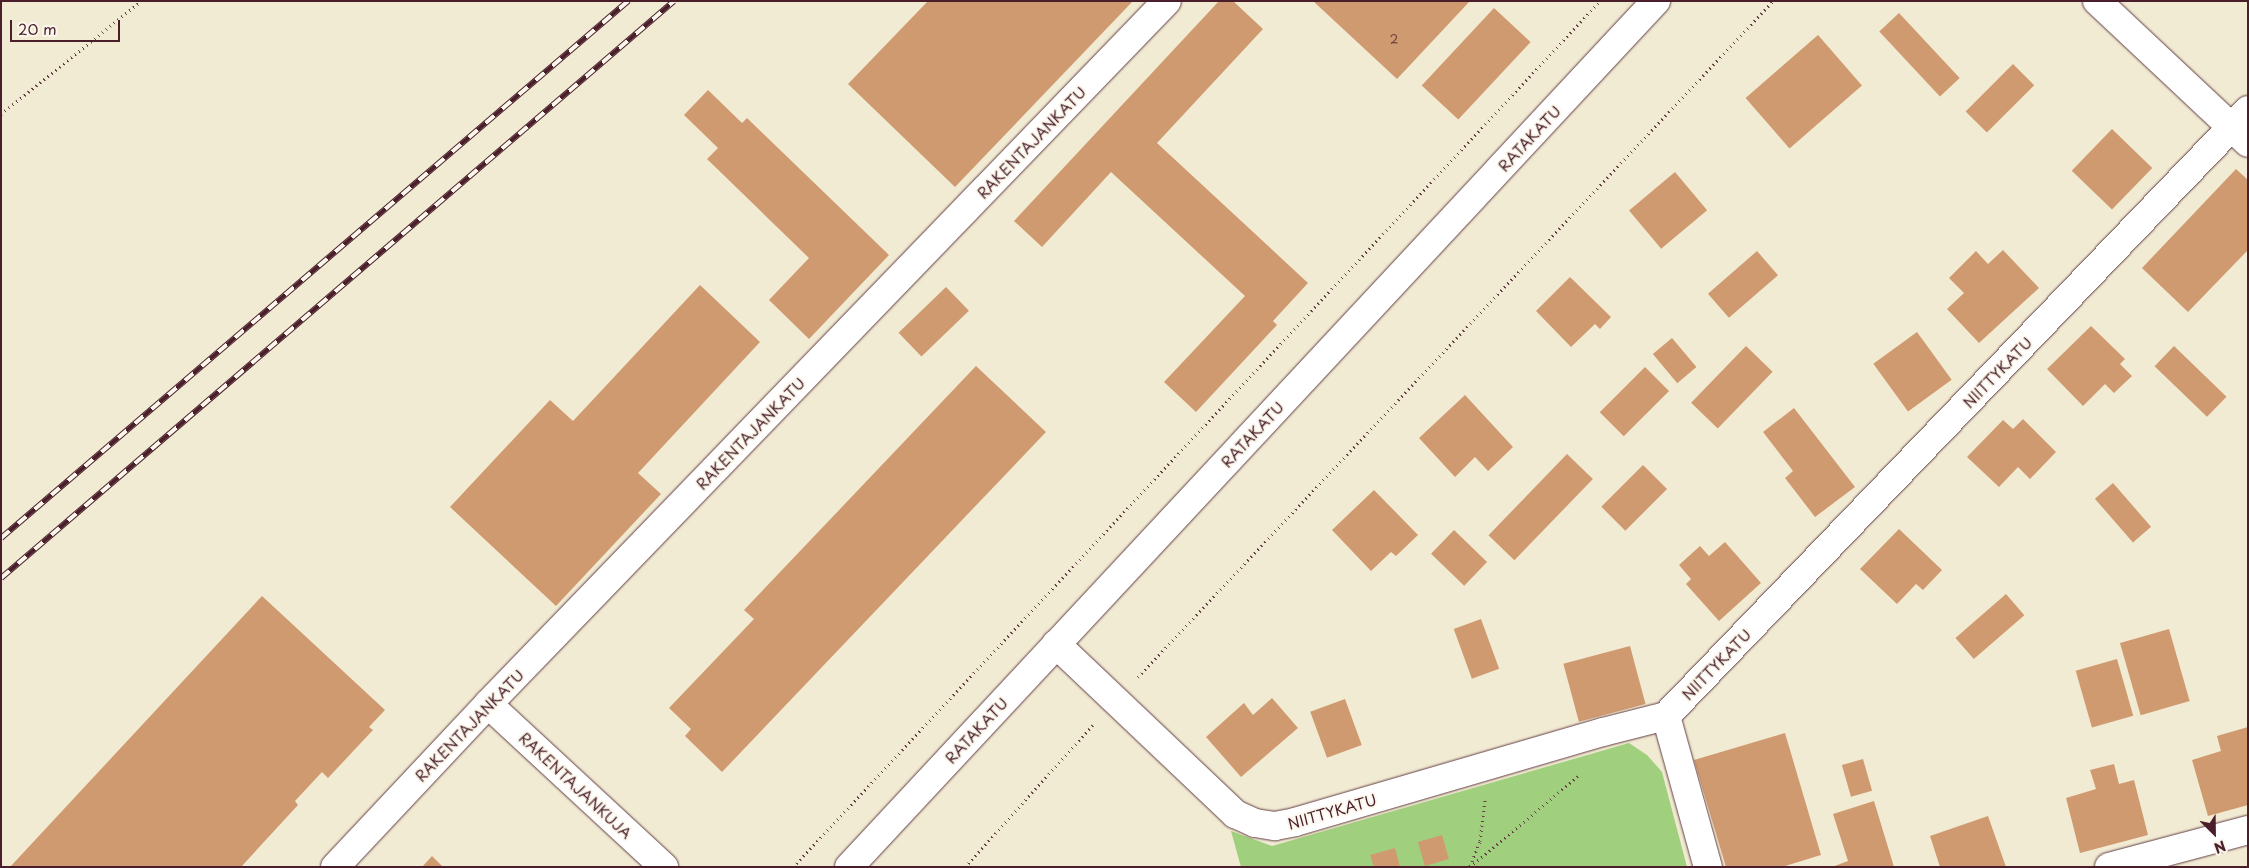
<!DOCTYPE html>
<html>
<head>
<meta charset="utf-8">
<style>
	body { margin:0 }
	#map { position:relative; width:2249px; height:868px; overflow:hidden; background:#f2ebd3; font-family:"Playpen Sans",sans-serif }
	div>[style] { position:absolute }
	.green>* { inset:0; background:#a0cf7d }
	.building>* { inset:0; background:#d09a70; transform-origin:0 0 }
	.path>* { height:3px; margin-top:-1.5px; transform-origin:0; background:repeating-linear-gradient(90deg,#633e44 0 1px,transparent 0 5px) }
	.roads { filter:drop-shadow(0 0 1px #633e44) drop-shadow(0 0 1px #633e44) }
	.minor>* { height:28px; margin:-14px; padding:0 14px; transform-origin:14px; border-radius:14px; background:#fff }
	.secondary>* { height:28px; margin:-14px; padding:0 14px; transform-origin:14px; border-radius:14px; background:#fff }
	.rail>* { height:5.5px; margin-top:-2.75px; transform-origin:0; background:repeating-linear-gradient(90deg,#fbf7ec 0 11px,#4a1f2b 0 22px); box-sizing:border-box; border-block:1px solid #4a1f2b }
	span { translate:-50% -50%; white-space:nowrap; text-align:center; line-height:1.15; -webkit-text-stroke:4px #fbf7ec; paint-order:stroke }
	.number-label { font-size:12px; color:#6c3e3c }
	.number-label span { -webkit-text-stroke-width:0 }
	.street-label { font-size:15px; color:#4a1f2b }
	.frame { position:absolute; inset:0; border:2px solid #4a1f2b; pointer-events:none }
	.north { position:absolute; left:2189px; top:808px; width:50px; height:50px; -webkit-text-stroke:4px #fbf7ec; paint-order:stroke; rotate:157deg; font-size:14px; font-weight:700; line-height:20px; text-align:center; color:#4a1f2b }
	.north::after { content:''; display:block; margin:auto; width:18px; height:22px; background:#4a1f2b; clip-path:polygon(50% 0,100% 100%,50% 72%,0 100%) }
	.scale { position:absolute; left:10px; top:20px; width:110px; height:22px; box-sizing:border-box; border:2px solid #4a1f2b; border-top:0; padding-left:6px; font-size:15px; line-height:18px; white-space:nowrap; color:#4a1f2b; -webkit-text-stroke:4px #fbf7ec; paint-order:stroke }
</style>
</head>
<body>
<div id="map">
	<div class="green">
		<div style="clip-path:polygon(1629px 743px,1647px 755px,1662px 772px,1687px 867px,1241px 867px,1231px 831px,1272px 846px)"></div>
	</div>
	<div class="building">
		<div style="clip-path:polygon(928px 1px,1133px 1px,955px 187px,848px 84px)"></div>
		<div style="clip-path:polygon(1219px 1px,1233px 1px,1263px 29px,1157px 143px,1308px 283px,1273px 321px,1277px 325px,1196px 412px,1164px 382px,1245px 296px,1111px 172px,1042px 247px,1014px 221px)"></div>
		<div style="clip-path:polygon(1313px 1px,1470px 1px,1397px 79px)"></div>
		<div style="left:1494px;top:8px;width:50px;height:106px;rotate:43deg"></div>
		<div style="left:1899px;top:13px;width:89px;height:27px;rotate:47deg"></div>
		<div style="left:1818px;top:35px;width:67px;height:96px;rotate:49deg"></div>
		<div style="left:2013px;top:64px;width:30px;height:67px;rotate:45deg"></div>
		<div style="clip-path:polygon(708px 90px,742px 123px,747px 118px,889px 255px,809px 339px,769px 300px,809px 258px,707px 159px,718px 148px,684px 115px)"></div>
		<div style="left:2112px;top:129px;width:56px;height:58px;rotate:44deg"></div>
		<div style="clip-path:polygon(2236px 169px,2248px 180px,2248px 250px,2188px 312px,2142px 268px)"></div>
		<div style="left:1675px;top:172px;width:50px;height:60px;rotate:50deg"></div>
		<div style="clip-path:polygon(2003px 250px,2039px 288px,1979px 343px,1947px 309px,1964px 293px,1949px 278px,1976px 251px,1988px 264px)"></div>
		<div style="left:1757px;top:251px;width:32px;height:65px;rotate:49deg"></div>
		<div style="clip-path:polygon(1570px 277px,1611px 317px,1600px 329px,1595px 324px,1571px 347px,1536px 311px)"></div>
		<div style="clip-path:polygon(700px 285px,760px 342px,638px 473px,661px 494px,556px 606px,450px 507px,550px 400px,573px 421px)"></div>
		<div style="left:946px;top:287px;width:33px;height:66px;rotate:46deg"></div>
		<div style="clip-path:polygon(2091px 326px,2125px 359px,2120px 364px,2132px 376px,2114px 393px,2105px 384px,2083px 406px,2047px 369px)"></div>
		<div style="left:1917px;top:332px;width:59px;height:54px;rotate:54deg"></div>
		<div style="left:1672px;top:338px;width:38px;height:25px;rotate:50deg"></div>
		<div style="left:1746px;top:346px;width:37px;height:79px;rotate:44deg"></div>
		<div style="left:2174px;top:346px;width:73px;height:28px;rotate:44deg"></div>
		<div style="clip-path:polygon(976px 366px,1046px 432px,722px 772px,685px 736px,691px 729px,669px 708px,754px 619px,744px 610px)"></div>
		<div style="left:1645px;top:367px;width:34px;height:64px;rotate:45deg"></div>
		<div style="clip-path:polygon(1465px 395px,1513px 447px,1488px 471px,1475px 457px,1455px 477px,1419px 438px)"></div>
		<div style="clip-path:polygon(1794px 408px,1855px 487px,1815px 517px,1785px 478px,1793px 471px,1763px 432px)"></div>
		<div style="clip-path:polygon(2023px 419px,2056px 452px,2030px 479px,2018px 467px,1999px 487px,1967px 457px,2003px 420px,2013px 429px)"></div>
		<div style="left:1567px;top:454px;width:36px;height:113px;rotate:44deg"></div>
		<div style="left:1643px;top:465px;width:34px;height:59px;rotate:45deg"></div>
		<div style="left:2113px;top:483px;width:58px;height:24px;rotate:49deg"></div>
		<div style="clip-path:polygon(1374px 490px,1418px 535px,1396px 556px,1391px 552px,1371px 571px,1332px 530px)"></div>
		<div style="clip-path:polygon(1899px 529px,1942px 570px,1923px 590px,1916px 584px,1897px 604px,1860px 569px)"></div>
		<div style="left:1454px;top:530px;width:46px;height:33px;rotate:44deg"></div>
		<div style="clip-path:polygon(1725px 542px,1761px 583px,1719px 621px,1686px 584px,1691px 579px,1679px 565px,1700px 546px,1709px 556px)"></div>
		<div style="left:2006px;top:594px;width:28px;height:67px;rotate:49deg"></div>
		<div style="clip-path:polygon(262px 596px,385px 710px,369px 727px,373px 730px,328px 778px,322px 772px,295px 801px,298px 805px,241px 867px,10px 867px)"></div>
		<div style="left:1481px;top:619px;width:53px;height:29px;rotate:70deg"></div>
		<div style="left:2169px;top:629px;width:75px;height:51px;rotate:74deg"></div>
		<div style="left:1630px;top:646px;width:60px;height:69px;rotate:75deg"></div>
		<div style="left:2117px;top:659px;width:59px;height:43px;rotate:74deg"></div>
		<div style="clip-path:polygon(1272px 698px,1298px 728px,1241px 777px,1206px 737px,1244px 703px,1253px 715px)"></div>
		<div style="left:1345px;top:699px;width:49px;height:37px;rotate:70deg"></div>
		<div style="clip-path:polygon(2248px 727px,2248px 805px,2208px 816px,2192px 760px,2221px 751px,2217px 736px)"></div>
		<div style="clip-path:polygon(1785px 733px,1821px 855px,1782px 867px,1726px 867px,1694px 760px)"></div>
		<div style="left:1863px;top:759px;width:33px;height:22px;rotate:74deg"></div>
		<div style="clip-path:polygon(2114px 764px,2119px 784px,2134px 780px,2148px 835px,2080px 853px,2066px 798px,2096px 789px,2090px 770px)"></div>
		<div style="clip-path:polygon(1874px 801px,1894px 867px,1832px 867px,1848px 861px,1833px 814px)"></div>
		<div style="clip-path:polygon(1988px 816px,2006px 867px,1940px 867px,1930px 836px)"></div>
		<div style="left:1442px;top:835px;width:25px;height:25px;rotate:74deg"></div>
		<div style="clip-path:polygon(1395px 848px,1400px 867px,1374px 867px,1370px 855px)"></div>
		<div style="clip-path:polygon(432px 856px,443px 867px,422px 867px)"></div>
	</div>
	<div class="path">
		<div style="left:1px;top:114px;width:180px;rotate:-38.9deg"></div>
		<div style="left:1138px;top:677px;width:927px;rotate:-46.79deg"></div>
		<div style="left:1470px;top:866px;width:27px;rotate:-68deg"></div>
		<div style="left:1480px;top:841px;width:41px;rotate:-83deg"></div>
		<div style="left:793px;top:867px;width:1184px;rotate:-47.02deg"></div>
		<div style="left:965px;top:867px;width:191px;rotate:-48deg"></div>
		<div style="left:1470px;top:867px;width:141px;rotate:-40.1deg"></div>
	</div>
	<div class="roads">
		<div class="minor">
			<div style="left:2097px;top:1px;width:207px;rotate:43.2deg"></div>
			<div style="left:1056px;top:644px;width:247px;rotate:43.5deg"></div>
			<div style="left:1235px;top:814px;width:22px;rotate:24deg"></div>
			<div style="left:1255px;top:823px;width:20px;rotate:9deg"></div>
			<div style="left:1275px;top:826px;width:20px;rotate:-11deg"></div>
			<div style="left:1295px;top:822px;width:321px;rotate:-16.3deg"></div>
			<div style="left:1603px;top:732px;width:65px;rotate:-14.3deg"></div>
			<div style="left:1666px;top:716px;width:840px;rotate:-46.16deg"></div>
			<div style="left:488px;top:704px;width:240px;rotate:42.8deg"></div>
			<div style="left:1666px;top:716px;width:157px;rotate:74.5deg"></div>
			<div style="left:335px;top:867px;width:224px;rotate:-46.8deg"></div>
			<div style="left:488px;top:704px;width:977px;rotate:-45.99deg"></div>
			<div style="left:2109px;top:867px;width:144px;rotate:-14.9deg"></div>
		</div>
		<div class="secondary">
			<div style="left:849px;top:867px;width:1184px;rotate:-47.02deg"></div>
		</div>
	</div>
	<div class="rail">
		<div style="left:1px;top:538px;width:826px;rotate:-40.58deg"></div>
		<div style="left:1px;top:578px;width:886px;rotate:-40.61deg"></div>
	</div>
	<div class="number-label">
		<span style="left:1394px;top:40px">2</span>
	</div>
	<div class="street-label">
		<span style="left:1529px;top:138px;rotate:-47deg">RATAKATU</span>
		<span style="left:1031px;top:142px;rotate:-46deg">RAKENTAJANKATU</span>
		<span style="left:1997px;top:372px;rotate:-46deg">NIITTYKATU</span>
		<span style="left:750px;top:433px;rotate:-46deg">RAKENTAJANKATU</span>
		<span style="left:1252px;top:434px;rotate:-47deg">RATAKATU</span>
		<span style="left:1716px;top:664px;rotate:-46deg">NIITTYKATU</span>
		<span style="left:469px;top:725px;rotate:-46deg">RAKENTAJANKATU</span>
		<span style="left:976px;top:730px;rotate:-47deg">RATAKATU</span>
		<span style="left:576px;top:785px;rotate:43deg">RAKENTAJANKUJA</span>
		<span style="left:1332px;top:811px;rotate:-16deg">NIITTYKATU</span>
	</div>
	<div class="frame"></div>
	<div class="north">N</div>
	<div class="scale">20 m</div>
</div>
</body>
</html>
